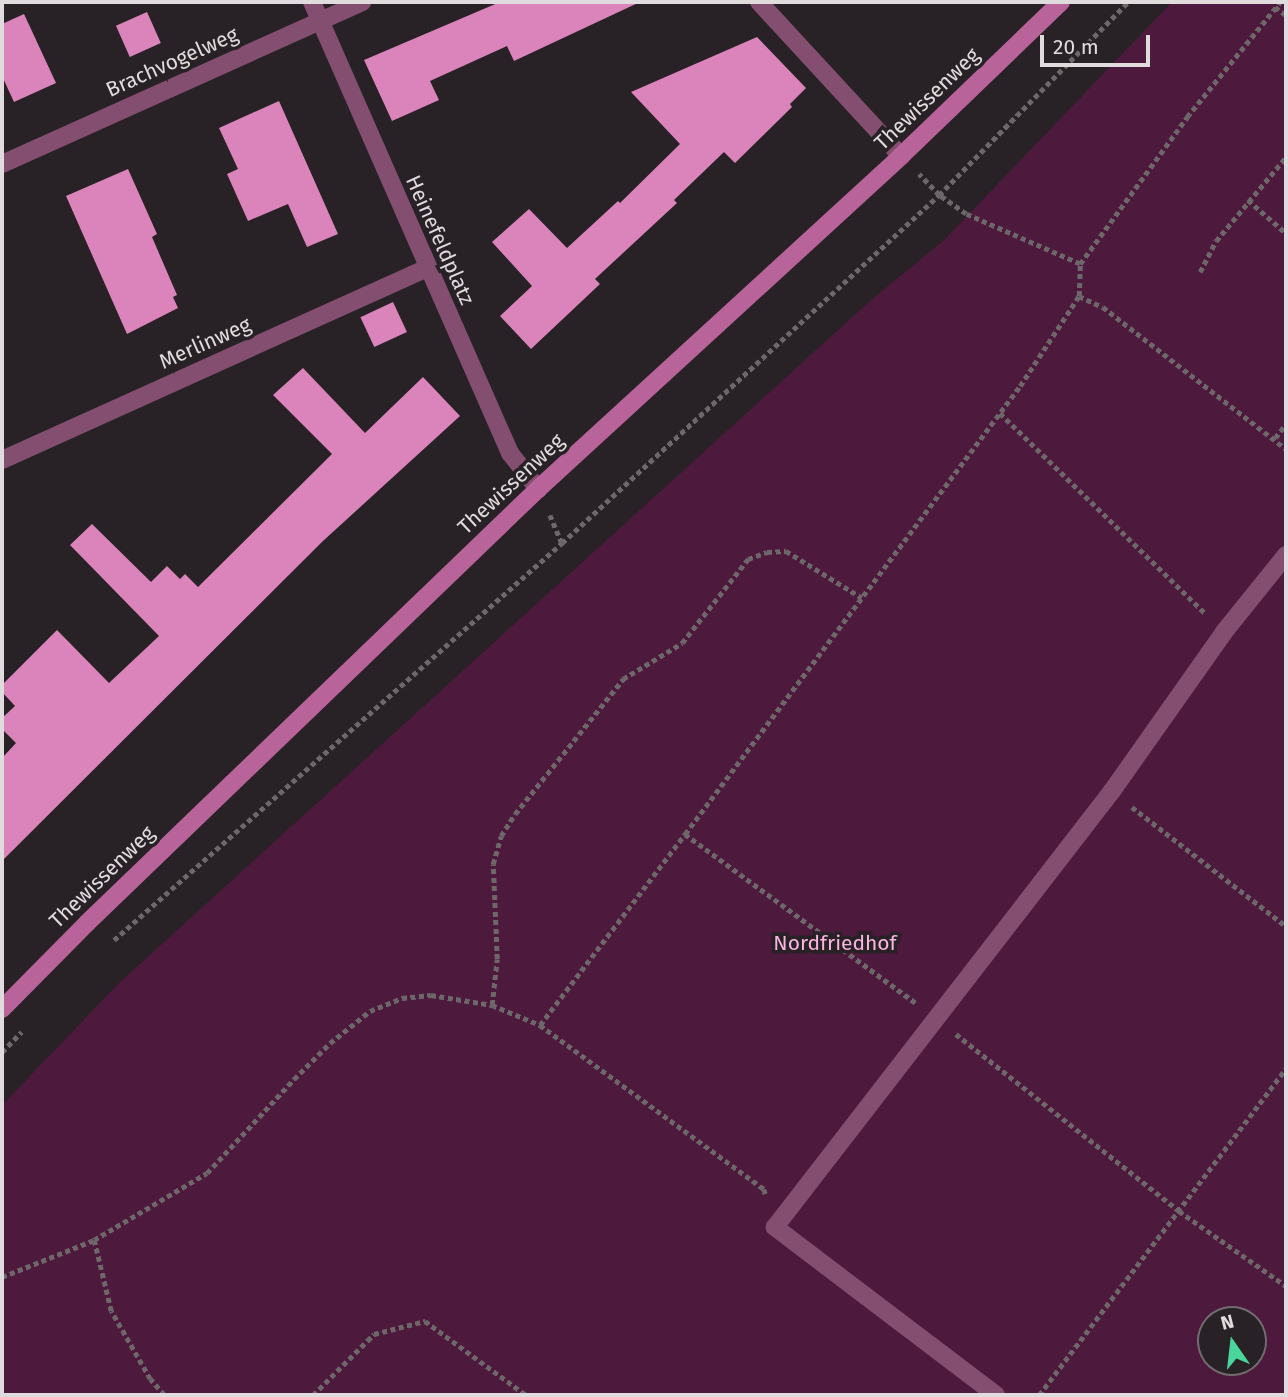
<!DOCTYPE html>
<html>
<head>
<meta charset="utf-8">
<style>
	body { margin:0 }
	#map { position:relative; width:1288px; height:1397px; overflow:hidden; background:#282125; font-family:"Fira Sans",sans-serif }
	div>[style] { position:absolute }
	.green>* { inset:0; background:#4d193d }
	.building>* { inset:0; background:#db84bb; transform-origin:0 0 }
	.path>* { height:4.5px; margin-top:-2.25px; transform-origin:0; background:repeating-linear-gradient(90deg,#6d676a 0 5px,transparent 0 8.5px) }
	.lane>* { height:18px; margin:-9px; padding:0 9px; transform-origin:9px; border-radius:9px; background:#834e6f }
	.street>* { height:18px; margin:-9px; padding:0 9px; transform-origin:9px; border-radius:9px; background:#834e6f }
	.secondary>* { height:18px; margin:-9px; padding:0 9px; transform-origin:9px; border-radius:9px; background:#b8649b }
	span { translate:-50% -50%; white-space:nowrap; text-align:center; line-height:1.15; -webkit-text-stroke:7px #282125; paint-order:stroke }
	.street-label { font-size:21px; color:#e0dbdd }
	.park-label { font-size:21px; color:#fab6e0 }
	.frame { position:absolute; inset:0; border:4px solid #e0dbdd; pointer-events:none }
	.north { position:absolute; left:1197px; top:1306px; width:70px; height:70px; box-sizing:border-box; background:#282125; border:2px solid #726b6f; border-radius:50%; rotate:346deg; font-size:19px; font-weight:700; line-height:28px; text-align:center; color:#e0dbdd }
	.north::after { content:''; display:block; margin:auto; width:24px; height:32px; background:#4bd49b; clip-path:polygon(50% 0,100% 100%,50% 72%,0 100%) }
	.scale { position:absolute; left:1040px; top:35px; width:110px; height:32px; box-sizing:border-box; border:4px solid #e0dbdd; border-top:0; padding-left:9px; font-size:21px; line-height:24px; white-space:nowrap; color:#e0dbdd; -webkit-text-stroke:5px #282125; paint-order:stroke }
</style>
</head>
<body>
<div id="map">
	<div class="green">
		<div style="clip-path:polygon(evenodd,1172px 2px,1286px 2px,1286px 1395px,2px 1395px,2px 1105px,120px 982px,870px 301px,944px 240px,1172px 2px,1211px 1320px,1253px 1320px,1253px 1362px,1211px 1362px,1211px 1320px)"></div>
	</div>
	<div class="building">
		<div style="clip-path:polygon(500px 2px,640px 2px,514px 61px,507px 46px,430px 81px,439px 100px,392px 121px,364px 60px)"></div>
		<div style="left:147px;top:12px;width:34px;height:34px;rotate:66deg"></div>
		<div style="clip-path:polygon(24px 14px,56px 83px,14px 102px,2px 76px,2px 24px)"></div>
		<div style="clip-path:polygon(757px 37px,806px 88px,790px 104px,792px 107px,735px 163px,724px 152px,674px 200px,677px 203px,595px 279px,600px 284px,531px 349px,500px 316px,532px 286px,492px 242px,529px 209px,567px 248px,618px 201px,620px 203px,680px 144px,631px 92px)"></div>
		<div style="clip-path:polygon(279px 101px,338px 234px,307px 247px,288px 204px,248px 221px,227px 174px,238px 169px,219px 128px)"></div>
		<div style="clip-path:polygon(128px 169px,157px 234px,152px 237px,177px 295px,173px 297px,178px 308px,127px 334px,66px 196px)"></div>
		<div style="left:393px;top:302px;width:33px;height:36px;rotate:65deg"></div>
		<div style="clip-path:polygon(303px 368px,365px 433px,423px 377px,460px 416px,323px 541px,2px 861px,2px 758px,16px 743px,2px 729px,2px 718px,15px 706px,2px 692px,2px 685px,57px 630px,109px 683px,159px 636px,70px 545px,92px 524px,151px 582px,167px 566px,180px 579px,185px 574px,198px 587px,332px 454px,273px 395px)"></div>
	</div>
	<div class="path">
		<div style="left:1275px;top:7px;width:14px;rotate:36deg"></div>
		<div style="left:1248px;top:200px;width:50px;rotate:41deg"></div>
		<div style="left:1080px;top:264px;width:182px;rotate:-53.9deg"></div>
		<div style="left:1187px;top:117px;width:148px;rotate:-51deg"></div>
		<div style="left:1200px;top:272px;width:35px;rotate:-63deg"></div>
		<div style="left:1216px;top:241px;width:109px;rotate:-50.2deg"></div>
		<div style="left:1079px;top:296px;width:26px;rotate:25deg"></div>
		<div style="left:1103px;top:307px;width:232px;rotate:37.8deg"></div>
		<div style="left:1000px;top:413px;width:286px;rotate:44.3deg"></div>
		<div style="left:1275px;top:438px;width:18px;rotate:-52deg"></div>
		<div style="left:550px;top:515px;width:30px;rotate:67deg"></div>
		<div style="left:1132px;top:807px;width:195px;rotate:37.7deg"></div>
		<div style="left:685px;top:834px;width:559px;rotate:-53.21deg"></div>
		<div style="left:1020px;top:386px;width:108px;rotate:-56.8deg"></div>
		<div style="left:1079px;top:296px;width:32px;rotate:-88deg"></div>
		<div style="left:1080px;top:264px;width:124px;rotate:-156.3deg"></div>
		<div style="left:966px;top:214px;width:33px;rotate:-145deg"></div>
		<div style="left:939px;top:195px;width:29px;rotate:-134deg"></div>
		<div style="left:114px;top:940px;width:599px;rotate:-41.55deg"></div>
		<div style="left:562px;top:543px;width:513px;rotate:-42.71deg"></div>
		<div style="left:939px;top:195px;width:270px;rotate:-45.6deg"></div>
		<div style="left:492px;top:1005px;width:46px;rotate:-83.8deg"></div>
		<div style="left:497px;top:959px;width:95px;rotate:-92.4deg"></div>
		<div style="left:493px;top:864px;width:29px;rotate:-74deg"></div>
		<div style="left:501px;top:836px;width:26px;rotate:-58deg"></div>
		<div style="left:515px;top:814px;width:173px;rotate:-51.3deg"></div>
		<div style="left:623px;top:679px;width:69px;rotate:-31.4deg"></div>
		<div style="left:682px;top:643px;width:107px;rotate:-51.8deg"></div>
		<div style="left:748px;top:559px;width:20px;rotate:-20deg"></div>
		<div style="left:767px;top:552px;width:19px;rotate:-3deg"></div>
		<div style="left:786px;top:551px;width:89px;rotate:31.7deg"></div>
		<div style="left:540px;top:1025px;width:278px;rotate:36.2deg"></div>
		<div style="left:764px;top:1189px;width:7px;rotate:74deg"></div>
		<div style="left:956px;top:1034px;width:285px;rotate:38.4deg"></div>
		<div style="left:1179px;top:1211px;width:131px;rotate:35deg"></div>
		<div style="left:2px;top:1052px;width:28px;rotate:-46deg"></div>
		<div style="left:2px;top:1277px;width:99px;rotate:-21.9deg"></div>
		<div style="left:164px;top:1395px;width:21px;rotate:-131deg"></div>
		<div style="left:150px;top:1379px;width:78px;rotate:-119.8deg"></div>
		<div style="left:111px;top:1311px;width:73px;rotate:-103.5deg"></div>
		<div style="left:94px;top:1240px;width:131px;rotate:-30.7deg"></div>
		<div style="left:207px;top:1173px;width:128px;rotate:-47.2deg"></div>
		<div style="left:294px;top:1079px;width:51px;rotate:-45deg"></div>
		<div style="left:330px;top:1043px;width:51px;rotate:-38.7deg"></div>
		<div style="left:370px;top:1011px;width:35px;rotate:-22deg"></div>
		<div style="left:402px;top:998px;width:29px;rotate:-6deg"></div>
		<div style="left:431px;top:995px;width:62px;rotate:9.3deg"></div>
		<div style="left:492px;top:1005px;width:52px;rotate:22.6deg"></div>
		<div style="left:540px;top:1025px;width:240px;rotate:-52.8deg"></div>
		<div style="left:685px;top:834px;width:286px;rotate:36.2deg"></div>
		<div style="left:313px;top:1395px;width:86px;rotate:-45deg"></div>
		<div style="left:374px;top:1334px;width:53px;rotate:-14.3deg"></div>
		<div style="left:425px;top:1321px;width:125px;rotate:36.2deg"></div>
		<div style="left:1039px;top:1395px;width:410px;rotate:-52.9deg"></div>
	</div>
	<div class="lane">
		<div style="left:996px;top:1395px;width:278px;rotate:-142.8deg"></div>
		<div style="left:775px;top:1227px;width:551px;rotate:-52.3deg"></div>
		<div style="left:1112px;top:791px;width:194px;rotate:-54.8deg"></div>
		<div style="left:1224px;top:632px;width:99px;rotate:-51.2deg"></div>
	</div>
	<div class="street">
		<div style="left:312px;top:2px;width:493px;rotate:66.3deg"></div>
		<div style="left:510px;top:453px;width:46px;rotate:52.1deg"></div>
		<div style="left:759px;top:2px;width:209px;rotate:47.3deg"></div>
		<div style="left:2px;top:164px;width:395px;rotate:-24.2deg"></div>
		<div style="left:2px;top:460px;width:466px;rotate:-24.3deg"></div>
	</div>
	<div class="secondary">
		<div style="left:2px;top:1009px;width:121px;rotate:-45.3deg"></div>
		<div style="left:87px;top:923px;width:626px;rotate:-43.9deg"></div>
		<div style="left:538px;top:489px;width:493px;rotate:-42.5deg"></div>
		<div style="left:901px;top:156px;width:222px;rotate:-43.9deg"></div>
	</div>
	<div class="street-label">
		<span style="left:172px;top:62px;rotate:-24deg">Brachvogelweg</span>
		<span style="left:927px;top:99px;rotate:-44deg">Thewissenweg</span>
		<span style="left:440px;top:240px;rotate:66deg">Heinefeldplatz</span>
		<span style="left:205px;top:343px;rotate:-24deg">Merlinweg</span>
		<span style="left:511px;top:484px;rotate:-43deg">Thewissenweg</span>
		<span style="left:102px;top:877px;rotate:-44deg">Thewissenweg</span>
	</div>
	<div class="park-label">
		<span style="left:835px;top:943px">Nordfriedhof</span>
	</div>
	<div class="frame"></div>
	<div class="north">N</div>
	<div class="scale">20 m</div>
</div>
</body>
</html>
